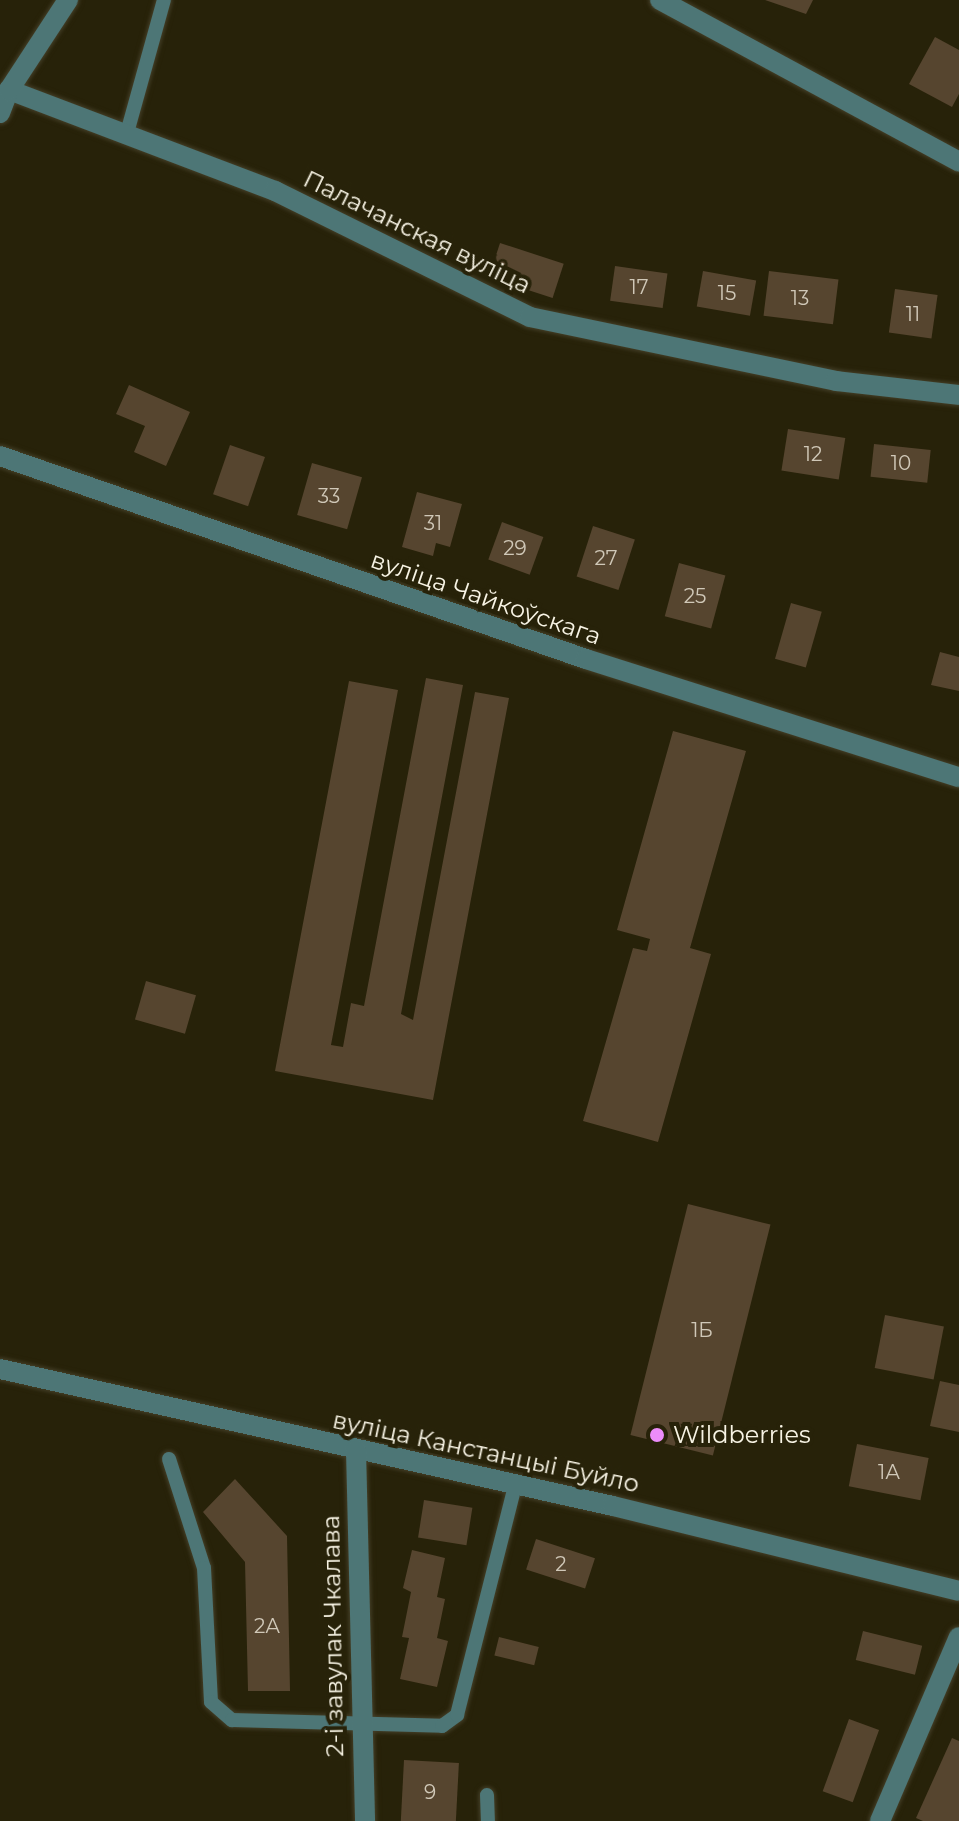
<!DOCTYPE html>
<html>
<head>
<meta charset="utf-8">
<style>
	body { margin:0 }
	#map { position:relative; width:959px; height:1821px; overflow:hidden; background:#272209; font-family:Montserrat,sans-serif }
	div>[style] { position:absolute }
	.building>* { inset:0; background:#56452f; transform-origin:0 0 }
	.roads { filter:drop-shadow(0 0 2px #443f28) drop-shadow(0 0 2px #443f28) }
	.service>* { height:14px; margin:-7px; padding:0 7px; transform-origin:7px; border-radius:7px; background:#4d7676 }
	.minor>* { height:20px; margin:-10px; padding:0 10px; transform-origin:10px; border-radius:10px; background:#4d7676 }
	.dots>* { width:22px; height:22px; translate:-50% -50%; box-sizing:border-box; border:4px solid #272209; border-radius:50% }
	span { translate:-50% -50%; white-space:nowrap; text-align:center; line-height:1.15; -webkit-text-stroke:8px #272209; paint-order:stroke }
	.number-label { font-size:20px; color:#d0c8b8 }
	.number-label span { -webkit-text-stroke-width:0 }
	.street-label { font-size:24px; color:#f8f4e5 }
	.poi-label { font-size:24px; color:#f8f4e5 }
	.left { translate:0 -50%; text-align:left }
</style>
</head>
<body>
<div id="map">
	<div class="building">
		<div style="clip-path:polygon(765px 0,813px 0,806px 14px)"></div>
		<div style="clip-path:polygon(935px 37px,959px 50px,959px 94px,952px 107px,909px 84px)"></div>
		<div style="left:500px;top:243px;width:67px;height:36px;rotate:18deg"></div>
		<div style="left:615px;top:266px;width:53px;height:35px;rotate:8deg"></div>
		<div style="left:703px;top:271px;width:54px;height:36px;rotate:10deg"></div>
		<div style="left:769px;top:271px;width:70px;height:45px;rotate:7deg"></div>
		<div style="left:895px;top:289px;width:43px;height:44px;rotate:8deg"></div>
		<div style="clip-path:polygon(129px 385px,190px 412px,166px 466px,134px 452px,145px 426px,116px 414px)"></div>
		<div style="left:788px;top:429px;width:58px;height:42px;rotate:9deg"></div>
		<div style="left:874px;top:444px;width:57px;height:33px;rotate:6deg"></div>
		<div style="left:230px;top:445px;width:37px;height:52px;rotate:19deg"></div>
		<div style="left:312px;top:463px;width:52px;height:54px;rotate:16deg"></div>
		<div style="clip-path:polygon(417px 492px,462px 504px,450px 547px,436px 543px,433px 556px,402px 547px)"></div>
		<div style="left:502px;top:522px;width:44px;height:40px;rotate:20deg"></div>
		<div style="left:593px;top:526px;width:44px;height:53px;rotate:18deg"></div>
		<div style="left:679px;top:563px;width:48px;height:55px;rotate:15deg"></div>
		<div style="left:791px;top:603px;width:32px;height:58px;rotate:16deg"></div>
		<div style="clip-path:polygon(940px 652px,959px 657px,959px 691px,931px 685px)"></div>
		<div style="clip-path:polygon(426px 678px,463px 685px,401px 1014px,413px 1020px,475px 692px,509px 698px,433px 1100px,275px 1071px,349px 681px,398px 690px,331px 1045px,343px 1047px,351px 1003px,364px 1006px)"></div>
		<div style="clip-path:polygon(673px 731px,746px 751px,690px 948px,711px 954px,658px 1142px,583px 1121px,633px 948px,647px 951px,650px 939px,617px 930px)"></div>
		<div style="left:146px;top:981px;width:52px;height:40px;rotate:16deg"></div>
		<div style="left:688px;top:1204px;width:85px;height:238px;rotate:14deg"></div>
		<div style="left:885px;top:1315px;width:60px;height:54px;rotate:11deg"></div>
		<div style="clip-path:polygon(940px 1381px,959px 1385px,959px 1432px,930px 1426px)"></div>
		<div style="left:857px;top:1444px;width:73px;height:43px;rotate:11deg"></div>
		<div style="clip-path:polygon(235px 1479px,287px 1536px,290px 1691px,248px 1691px,245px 1562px,203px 1512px)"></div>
		<div style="left:424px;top:1500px;width:49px;height:38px;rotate:9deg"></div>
		<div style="left:536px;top:1539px;width:62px;height:32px;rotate:18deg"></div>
		<div style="clip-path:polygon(412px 1550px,445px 1558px,437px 1597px,445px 1599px,437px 1638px,448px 1641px,437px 1687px,400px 1679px,409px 1638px,402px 1637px,411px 1592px,403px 1588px)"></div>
		<div style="left:863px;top:1631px;width:61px;height:30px;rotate:14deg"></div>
		<div style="left:499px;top:1637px;width:41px;height:19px;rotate:14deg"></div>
		<div style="left:849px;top:1719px;width:32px;height:77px;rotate:20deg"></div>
		<div style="clip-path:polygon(952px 1738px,959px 1741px,959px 1821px,923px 1821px,916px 1818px)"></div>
		<div style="left:404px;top:1760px;width:55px;height:61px;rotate:3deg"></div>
	</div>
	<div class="roads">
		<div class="service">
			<div style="left:127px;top:133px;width:138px;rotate:-74.5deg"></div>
			<div style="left:169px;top:1459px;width:114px;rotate:72.2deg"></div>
			<div style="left:204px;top:1568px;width:134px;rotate:87deg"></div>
			<div style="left:211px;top:1702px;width:28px;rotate:41deg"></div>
			<div style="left:232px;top:1720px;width:210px;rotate:1.6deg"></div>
			<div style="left:442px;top:1726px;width:19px;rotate:-36deg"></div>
			<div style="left:457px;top:1715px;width:237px;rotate:-75.8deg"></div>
			<div style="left:487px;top:1795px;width:26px;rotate:88deg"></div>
		</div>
		<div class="minor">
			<div style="left:660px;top:0;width:340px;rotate:28.4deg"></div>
			<div style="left:9px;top:90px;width:285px;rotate:20.8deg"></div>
			<div style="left:275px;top:191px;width:284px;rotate:26.3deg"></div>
			<div style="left:530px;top:317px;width:313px;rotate:11.8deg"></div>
			<div style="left:836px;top:381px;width:124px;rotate:6.5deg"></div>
			<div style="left:0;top:113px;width:25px;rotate:-69deg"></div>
			<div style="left:9px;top:90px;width:108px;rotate:-56.8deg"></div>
			<div style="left:0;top:456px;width:620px;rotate:19.11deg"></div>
			<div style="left:586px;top:659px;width:391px;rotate:17.6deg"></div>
			<div style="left:0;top:1369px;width:628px;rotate:12.6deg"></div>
			<div style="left:613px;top:1506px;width:356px;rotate:13.8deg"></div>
			<div style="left:356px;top:1450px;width:371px;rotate:88.6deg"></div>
			<div style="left:880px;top:1821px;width:200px;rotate:-66.8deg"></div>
		</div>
	</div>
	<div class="dots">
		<div style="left:657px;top:1435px;background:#ec8cfa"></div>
	</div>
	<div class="number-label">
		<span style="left:639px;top:287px">17</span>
		<span style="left:727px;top:293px">15</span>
		<span style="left:800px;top:298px">13</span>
		<span style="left:913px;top:314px">11</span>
		<span style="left:813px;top:454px">12</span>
		<span style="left:901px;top:463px">10</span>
		<span style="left:329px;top:496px">33</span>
		<span style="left:433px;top:523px">31</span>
		<span style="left:515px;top:548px">29</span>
		<span style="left:606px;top:558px">27</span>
		<span style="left:695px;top:596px">25</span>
		<span style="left:702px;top:1330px">1Б</span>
		<span style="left:889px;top:1472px">1А</span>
		<span style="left:561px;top:1564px">2</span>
		<span style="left:267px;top:1626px">2А</span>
		<span style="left:430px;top:1792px">9</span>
	</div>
	<div class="street-label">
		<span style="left:417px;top:232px;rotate:26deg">Палачанская вуліца</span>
		<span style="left:486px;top:598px;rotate:19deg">вуліца Чайкоўскага</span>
		<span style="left:486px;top:1452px;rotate:12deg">вуліца Канстанцыі Буйло</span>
		<span style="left:333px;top:1636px;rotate:-91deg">2-і завулак Чкалава</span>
	</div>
	<div class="poi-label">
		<span class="left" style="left:673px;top:1435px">Wildberries</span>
	</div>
</div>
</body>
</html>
